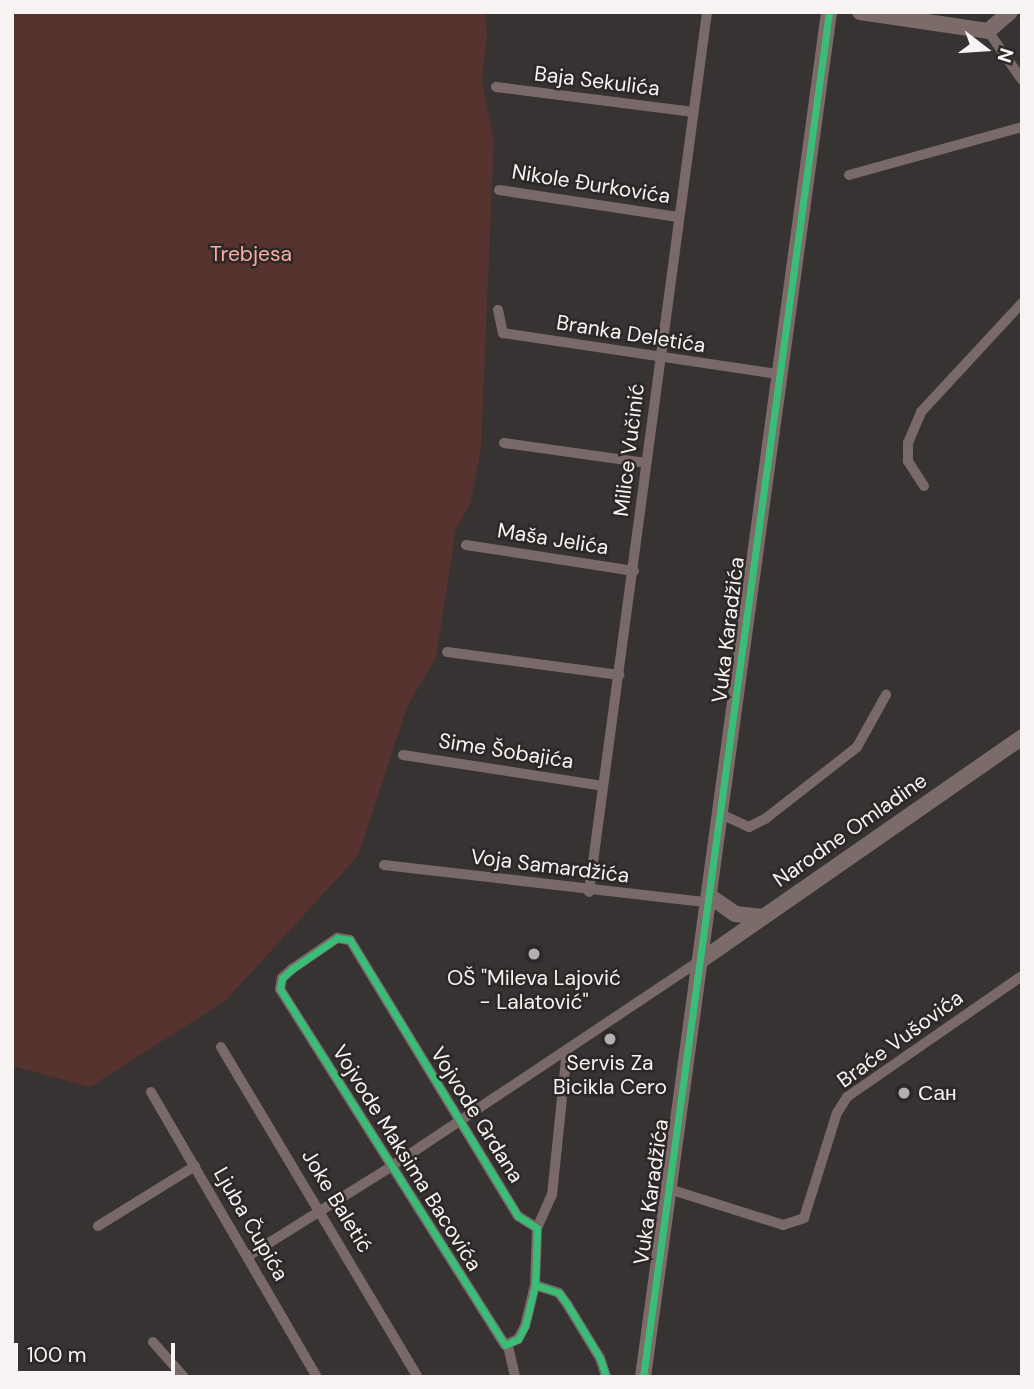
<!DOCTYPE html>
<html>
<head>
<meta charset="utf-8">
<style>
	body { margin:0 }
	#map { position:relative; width:1034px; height:1389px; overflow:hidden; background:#363332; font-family:"DM Sans",sans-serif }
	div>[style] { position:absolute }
	.green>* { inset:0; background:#56332f }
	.street>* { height:10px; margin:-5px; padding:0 5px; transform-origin:5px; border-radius:5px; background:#796968 }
	.secondary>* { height:16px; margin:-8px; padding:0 8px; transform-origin:8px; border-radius:8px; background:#7c6c69 }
	.cycleway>* { height:7px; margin:-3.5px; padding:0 3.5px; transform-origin:3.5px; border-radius:3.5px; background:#3abd76 }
	.dots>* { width:19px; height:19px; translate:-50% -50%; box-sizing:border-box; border:4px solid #2d2827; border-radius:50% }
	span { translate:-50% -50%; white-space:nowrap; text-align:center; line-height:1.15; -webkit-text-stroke:5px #2d2827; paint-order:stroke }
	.street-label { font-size:21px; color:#f7f4f3 }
	.park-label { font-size:21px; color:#faada3 }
	.poi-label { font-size:21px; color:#f7f4f3 }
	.left { translate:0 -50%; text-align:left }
	.frame { position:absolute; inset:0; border:14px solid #f7f4f3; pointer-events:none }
	.north { position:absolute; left:950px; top:14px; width:70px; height:70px; -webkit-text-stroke:5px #2d2827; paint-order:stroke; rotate:107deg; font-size:19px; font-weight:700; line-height:28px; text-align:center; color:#f7f4f3 }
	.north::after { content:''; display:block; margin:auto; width:24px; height:32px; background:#f7f4f3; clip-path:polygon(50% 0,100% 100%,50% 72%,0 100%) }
	.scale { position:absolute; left:14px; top:1343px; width:161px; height:32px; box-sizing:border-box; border:4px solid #f7f4f3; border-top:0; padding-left:9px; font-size:21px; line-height:24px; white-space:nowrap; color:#f7f4f3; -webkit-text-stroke:5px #2d2827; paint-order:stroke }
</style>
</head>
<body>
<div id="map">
	<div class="green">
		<div style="clip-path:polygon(12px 12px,485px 12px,487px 34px,482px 81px,494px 140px,481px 449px,470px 505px,456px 529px,436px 658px,408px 705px,358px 856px,225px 1001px,90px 1087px,12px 1066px)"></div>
	</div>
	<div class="street">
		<div style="left:988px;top:31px;width:60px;rotate:55.2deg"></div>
		<div style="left:496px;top:87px;width:199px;rotate:7.2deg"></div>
		<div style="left:849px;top:175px;width:180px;rotate:-15.5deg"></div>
		<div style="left:499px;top:190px;width:181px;rotate:8.6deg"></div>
		<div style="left:498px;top:310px;width:24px;rotate:78deg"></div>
		<div style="left:503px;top:333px;width:276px;rotate:8.5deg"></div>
		<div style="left:504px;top:443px;width:143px;rotate:8deg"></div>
		<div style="left:924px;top:486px;width:30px;rotate:-123deg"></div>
		<div style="left:908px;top:461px;width:18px;rotate:-90deg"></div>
		<div style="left:908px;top:443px;width:34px;rotate:-67deg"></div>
		<div style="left:921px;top:412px;width:149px;rotate:-47.2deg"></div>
		<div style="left:466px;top:545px;width:170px;rotate:8.8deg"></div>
		<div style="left:447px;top:652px;width:174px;rotate:7.6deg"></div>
		<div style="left:403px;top:755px;width:202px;rotate:8.8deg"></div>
		<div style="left:723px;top:815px;width:29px;rotate:25deg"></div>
		<div style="left:749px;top:827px;width:18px;rotate:-27deg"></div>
		<div style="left:765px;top:819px;width:117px;rotate:-38deg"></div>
		<div style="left:857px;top:747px;width:60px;rotate:-60.9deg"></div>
		<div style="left:384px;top:865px;width:329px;rotate:6.6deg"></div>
		<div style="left:589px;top:892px;width:888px;rotate:-82.36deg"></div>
		<div style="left:221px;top:1047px;width:384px;rotate:59.2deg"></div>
		<div style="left:151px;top:1092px;width:330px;rotate:59.8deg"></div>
		<div style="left:669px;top:1189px;width:120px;rotate:17.5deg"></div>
		<div style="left:783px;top:1225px;width:22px;rotate:-18deg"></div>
		<div style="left:804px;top:1218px;width:110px;rotate:-72.6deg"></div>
		<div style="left:837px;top:1113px;width:19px;rotate:-58deg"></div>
		<div style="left:847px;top:1097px;width:213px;rotate:-34.7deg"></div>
		<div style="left:98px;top:1226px;width:114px;rotate:-31.7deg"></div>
		<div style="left:537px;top:1228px;width:36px;rotate:-66deg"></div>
		<div style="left:552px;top:1195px;width:146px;rotate:-84.1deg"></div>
		<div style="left:248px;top:1256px;width:170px;rotate:-32deg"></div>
		<div style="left:392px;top:1166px;width:371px;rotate:-33.7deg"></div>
		<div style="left:535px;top:1285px;width:42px;rotate:103.7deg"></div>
		<div style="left:525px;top:1326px;width:15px;rotate:118deg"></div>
		<div style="left:518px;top:1339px;width:14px;rotate:155deg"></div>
		<div style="left:505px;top:1345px;width:421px;rotate:-122.3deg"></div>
		<div style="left:280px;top:989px;width:11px;rotate:-80deg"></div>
		<div style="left:282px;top:978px;width:13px;rotate:-42deg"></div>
		<div style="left:292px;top:969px;width:55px;rotate:-34.6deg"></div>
		<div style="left:337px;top:938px;width:13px;rotate:9deg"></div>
		<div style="left:350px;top:940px;width:323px;rotate:58.7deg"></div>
		<div style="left:518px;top:1216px;width:22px;rotate:32deg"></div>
		<div style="left:537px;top:1228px;width:57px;rotate:92deg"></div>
		<div style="left:535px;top:1285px;width:25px;rotate:18deg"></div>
		<div style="left:559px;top:1293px;width:14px;rotate:54deg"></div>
		<div style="left:567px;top:1304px;width:63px;rotate:58.6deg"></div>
		<div style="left:600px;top:1358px;width:20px;rotate:72deg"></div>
		<div style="left:153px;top:1342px;width:47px;rotate:48.5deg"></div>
		<div style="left:508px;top:1346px;width:32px;rotate:77deg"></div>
	</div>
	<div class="secondary">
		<div style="left:860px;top:12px;width:129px;rotate:8.4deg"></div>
		<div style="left:988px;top:31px;width:29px;rotate:-41deg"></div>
		<div style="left:711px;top:897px;width:29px;rotate:35deg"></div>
		<div style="left:735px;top:914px;width:28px;rotate:6deg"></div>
		<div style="left:703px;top:959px;width:389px;rotate:-34.8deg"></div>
		<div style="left:643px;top:1377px;width:1378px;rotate:-82.24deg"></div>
	</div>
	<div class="cycleway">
		<div style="left:535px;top:1285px;width:42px;rotate:103.7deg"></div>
		<div style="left:525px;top:1326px;width:15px;rotate:118deg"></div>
		<div style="left:518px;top:1339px;width:14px;rotate:155deg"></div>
		<div style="left:505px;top:1345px;width:421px;rotate:-122.3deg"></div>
		<div style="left:280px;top:989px;width:11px;rotate:-80deg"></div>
		<div style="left:282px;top:978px;width:13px;rotate:-42deg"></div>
		<div style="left:292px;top:969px;width:55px;rotate:-34.6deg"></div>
		<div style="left:337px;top:938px;width:13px;rotate:9deg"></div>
		<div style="left:350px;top:940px;width:323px;rotate:58.7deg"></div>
		<div style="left:518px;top:1216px;width:22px;rotate:32deg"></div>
		<div style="left:537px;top:1228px;width:57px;rotate:92deg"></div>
		<div style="left:535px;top:1285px;width:25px;rotate:18deg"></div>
		<div style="left:559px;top:1293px;width:14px;rotate:54deg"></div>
		<div style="left:567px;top:1304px;width:63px;rotate:58.6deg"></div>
		<div style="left:600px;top:1358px;width:20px;rotate:72deg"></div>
		<div style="left:643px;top:1377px;width:1378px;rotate:-82.24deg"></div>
	</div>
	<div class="dots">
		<div style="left:534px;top:954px;background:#b3b0af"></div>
		<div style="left:610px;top:1039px;background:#b3b0af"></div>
		<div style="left:904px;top:1093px;background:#b3b0af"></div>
	</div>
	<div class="street-label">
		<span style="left:597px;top:81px;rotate:7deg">Baja Sekulića</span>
		<span style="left:591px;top:184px;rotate:9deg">Nikole Đurkovića</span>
		<span style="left:631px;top:334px;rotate:9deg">Branka Deletića</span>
		<span style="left:629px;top:450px;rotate:-83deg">Milice Vučinić</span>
		<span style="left:553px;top:539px;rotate:9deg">Maša Jelića</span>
		<span style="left:728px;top:630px;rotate:-83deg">Vuka Karadžića</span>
		<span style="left:506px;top:751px;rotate:9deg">Sime Šobajića</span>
		<span style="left:850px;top:830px;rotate:-35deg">Narodne Omladine</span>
		<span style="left:550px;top:866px;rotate:7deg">Voja Samardžića</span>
		<span style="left:900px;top:1039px;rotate:-36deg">Braće Vušovića</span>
		<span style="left:477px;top:1115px;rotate:58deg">Vojvode Grdana</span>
		<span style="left:407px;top:1158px;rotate:58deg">Vojvode Maksima Bacovića</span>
		<span style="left:651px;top:1192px;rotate:-82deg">Vuka Karadžića</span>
		<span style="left:337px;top:1201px;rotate:59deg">Joke Baletić</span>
		<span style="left:251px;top:1224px;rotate:60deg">Ljuba Čupića</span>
	</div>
	<div class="park-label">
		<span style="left:251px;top:254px">Trebjesa</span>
	</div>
	<div class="poi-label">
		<span style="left:534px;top:990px">OŠ "Mileva Lajović<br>- Lalatović"</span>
		<span style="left:610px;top:1075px">Servis Za<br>Bicikla Cero</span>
		<span class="left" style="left:918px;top:1093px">Сан</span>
	</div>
	<div class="frame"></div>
	<div class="north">N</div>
	<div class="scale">100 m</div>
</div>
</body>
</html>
